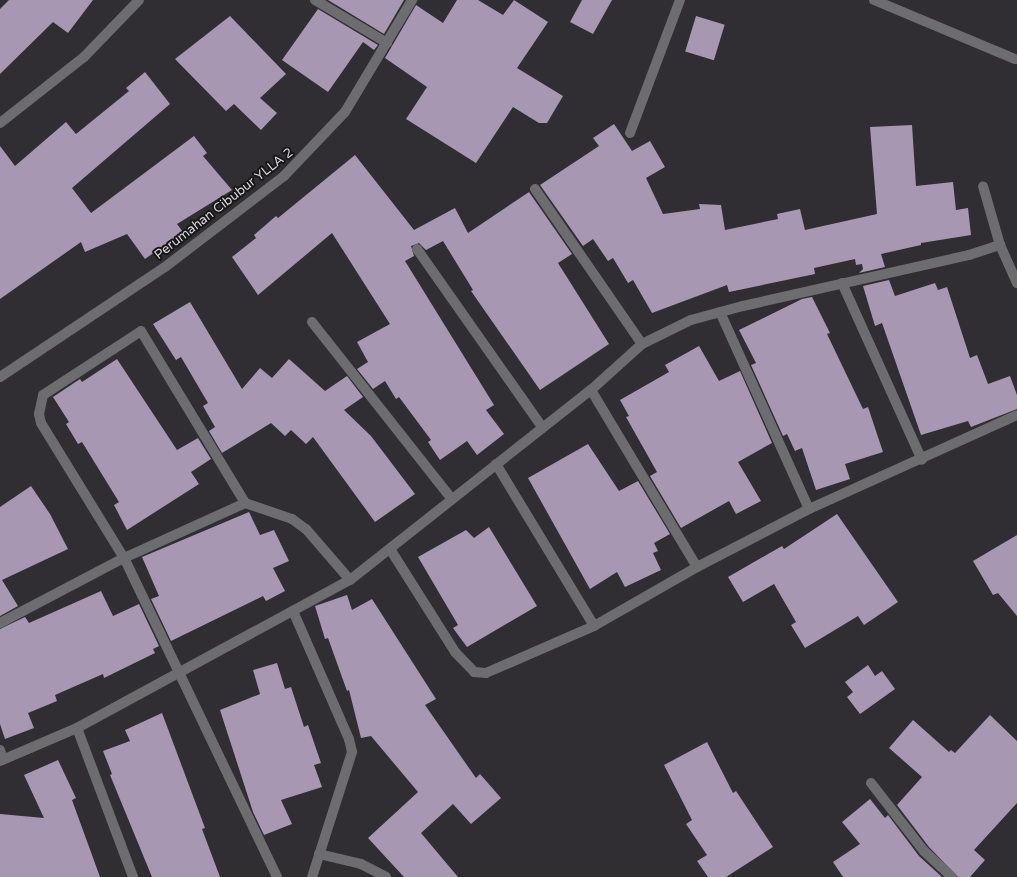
<!DOCTYPE html>
<html>
<head>
<meta charset="utf-8">
<style>
	body { margin:0 }
	#map { position:relative; width:1017px; height:877px; overflow:hidden; background:#302e32; font-family:"Varela Round",sans-serif }
	div>[style] { position:absolute }
	.building>* { inset:0; background:#a797b2; transform-origin:0 0 }
	.minor>* { height:10px; margin:-5px; padding:0 5px; transform-origin:5px; border-radius:5px; background:#6d6c6e }
	span { translate:-50% -50%; white-space:nowrap; text-align:center; line-height:1.15; -webkit-text-stroke:4px #181718; paint-order:stroke }
	.street-label { font-size:13px; color:#d7d5d8 }
</style>
</head>
<body>
<div id="map">
	<div class="building">
		<div style="clip-path:polygon(9px 0,93px 0,68px 33px,53px 22px,0 74px,0 9px)"></div>
		<div style="clip-path:polygon(328px 0,404px 0,384px 34px)"></div>
		<div style="clip-path:polygon(457px 0,478px 0,503px 15px,514px 0,548px 22px,517px 68px,563px 96px,547px 123px,539px 123px,513px 107px,476px 163px,406px 119px,427px 87px,385px 58px,416px 5px,443px 23px)"></div>
		<div style="clip-path:polygon(582px 0,612px 0,593px 34px,570px 22px)"></div>
		<div style="clip-path:polygon(318px 9px,378px 45px,374px 50px,363px 42px,328px 92px,282px 60px)"></div>
		<div style="clip-path:polygon(230px 16px,286px 74px,260px 98px,277px 113px,261px 130px,234px 104px,226px 111px,175px 59px)"></div>
		<div style="left:696px;top:16px;width:30px;height:37px;rotate:17deg"></div>
		<div style="clip-path:polygon(145px 72px,170px 104px,72px 188px,91px 213px,194px 136px,207px 153px,203px 156px,232px 190px,177px 224px,183px 232px,145px 259px,127px 234px,85px 252px,81px 242px,0 299px,0 146px,15px 166px,66px 122px,76px 134px,129px 91px,126px 88px)"></div>
		<div style="clip-path:polygon(614px 124px,632px 151px,650px 141px,665px 167px,646px 178px,663px 214px,700px 209px,699px 204px,721px 205px,725px 230px,778px 219px,777px 214px,800px 209px,805px 230px,877px 214px,870px 127px,912px 125px,916px 186px,953px 182px,956px 210px,968px 208px,971px 235px,921px 243px,921px 245px,881px 254px,885px 267px,859px 273px,863px 269px,862px 264px,856px 265px,855px 259px,814px 268px,815px 274px,729px 292px,727px 285px,652px 313px,633px 280px,628px 283px,613px 258px,608px 261px,593px 239px,583px 246px,540px 185px,599px 146px,593px 138px)"></div>
		<div style="clip-path:polygon(355px 155px,414px 230px,455px 208px,468px 233px,529px 192px,572px 254px,558px 263px,609px 344px,540px 390px,471px 291px,473px 290px,443px 241px,426px 250px,419px 243px,411px 246px,414px 256px,405px 261px,494px 405px,486px 410px,504px 434px,477px 455px,467px 441px,440px 460px,428px 442px,431px 440px,399px 397px,396px 399px,385px 381px,373px 389px,357px 369px,368px 362px,357px 342px,390px 324px,332px 233px,258px 295px,232px 257px,256px 238px,254px 235px,276px 216px,278px 218px)"></div>
		<div style="clip-path:polygon(889px 280px,895px 296px,935px 283px,938px 290px,947px 287px,970px 358px,977px 355px,988px 384px,1010px 376px,1017px 395px,1017px 409px,971px 427px,968px 421px,921px 435px,882px 323px,875px 326px,863px 286px)"></div>
		<div style="clip-path:polygon(812px 297px,830px 333px,827px 334px,863px 409px,868px 407px,883px 452px,845px 464px,850px 479px,816px 490px,802px 448px,795px 451px,787px 434px,783px 436px,751px 365px,756px 363px,739px 330px,802px 299px)"></div>
		<div style="clip-path:polygon(190px 302px,242px 389px,260px 368px,272px 378px,289px 359px,325px 391px,347px 376px,363px 397px,344px 410px,371px 436px,415px 494px,375px 522px,313px 437px,306px 444px,291px 430px,285px 436px,271px 423px,222px 453px,209px 431px,215px 427px,203px 406px,208px 403px,181px 357px,176px 360px,153px 324px)"></div>
		<div style="clip-path:polygon(699px 346px,719px 381px,740px 371px,772px 443px,738px 462px,761px 501px,736px 514px,729px 501px,681px 528px,650px 476px,657px 472px,626px 417px,629px 416px,620px 400px,669px 372px,665px 365px)"></div>
		<div style="clip-path:polygon(117px 359px,177px 450px,198px 438px,211px 459px,191px 472px,199px 484px,127px 530px,114px 505px,119px 502px,82px 442px,78px 444px,66px 424px,69px 422px,53px 397px,80px 379px,82px 382px)"></div>
		<div style="clip-path:polygon(588px 444px,619px 491px,638px 481px,670px 534px,654px 543px,658px 551px,653px 553px,661px 570px,625px 587px,617px 572px,590px 589px,528px 478px)"></div>
		<div style="clip-path:polygon(31px 486px,50px 514px,68px 549px,2px 580px,18px 606px,0 616px,0 507px)"></div>
		<div style="clip-path:polygon(249px 512px,260px 535px,274px 530px,289px 561px,273px 568px,285px 591px,266px 601px,263px 596px,171px 641px,151px 599px,159px 596px,142px 557px)"></div>
		<div style="clip-path:polygon(837px 514px,898px 602px,864px 625px,858px 616px,805px 648px,791px 625px,796px 622px,774px 584px,743px 602px,728px 577px,782px 546px,784px 549px)"></div>
		<div style="clip-path:polygon(489px 527px,537px 606px,467px 647px,453px 628px,458px 625px,418px 557px,466px 530px,474px 538px)"></div>
		<div style="clip-path:polygon(1017px 535px,1017px 616px,998px 593px,993px 595px,973px 561px)"></div>
		<div style="clip-path:polygon(101px 591px,113px 616px,139px 604px,159px 646px,153px 649px,155px 653px,104px 678px,103px 674px,55px 695px,57px 701px,28px 713px,34px 728px,5px 739px,0 724px,0 629px,25px 617px,29px 623px)"></div>
		<div style="clip-path:polygon(347px 595px,352px 610px,372px 599px,436px 699px,425px 705px,476px 778px,480px 774px,501px 798px,471px 824px,453px 804px,421px 833px,458px 877px,404px 877px,368px 838px,418px 792px,371px 736px,361px 738px,349px 690px,347px 691px,328px 638px,325px 639px,315px 606px)"></div>
		<div style="clip-path:polygon(277px 663px,285px 689px,291px 687px,304px 727px,308px 725px,321px 763px,314px 765px,322px 787px,281px 800px,292px 824px,264px 835px,253px 812px,220px 710px,260px 694px,253px 670px)"></div>
		<div style="clip-path:polygon(868px 665px,875px 676px,882px 671px,895px 689px,860px 714px,847px 697px,853px 692px,845px 682px)"></div>
		<div style="clip-path:polygon(162px 713px,205px 828px,202px 829px,220px 877px,152px 877px,110px 775px,112px 774px,103px 751px,130px 741px,125px 730px)"></div>
		<div style="clip-path:polygon(990px 715px,1017px 741px,1017px 803px,974px 850px,985px 860px,970px 877px,958px 877px,929px 847px,897px 805px,922px 777px,889px 748px,913px 720px,949px 752px,951px 750px,955px 753px)"></div>
		<div style="clip-path:polygon(707px 742px,733px 793px,736px 791px,773px 847px,726px 877px,708px 877px,697px 861px,707px 855px,686px 824px,692px 820px,664px 765px)"></div>
		<div style="clip-path:polygon(58px 760px,76px 798px,72px 800px,100px 877px,0 877px,0 814px,44px 818px,24px 775px)"></div>
		<div style="clip-path:polygon(870px 799px,885px 818px,888px 815px,919px 856px,942px 877px,843px 877px,833px 862px,860px 844px,842px 822px)"></div>
	</div>
	<div class="minor">
		<div style="left:315px;top:0;width:84px;rotate:30.8deg"></div>
		<div style="left:874px;top:0;width:153px;rotate:22.7deg"></div>
		<div style="left:0;top:123px;width:107px;rotate:-38.2deg"></div>
		<div style="left:84px;top:57px;width:79px;rotate:-46deg"></div>
		<div style="left:630px;top:133px;width:142px;rotate:-69.4deg"></div>
		<div style="left:535px;top:189px;width:188px;rotate:55.4deg"></div>
		<div style="left:1000px;top:245px;width:42px;rotate:65.9deg"></div>
		<div style="left:417px;top:249px;width:218px;rotate:54.9deg"></div>
		<div style="left:842px;top:283px;width:194px;rotate:65.7deg"></div>
		<div style="left:720px;top:312px;width:216px;rotate:65.7deg"></div>
		<div style="left:312px;top:322px;width:226px;rotate:51.7deg"></div>
		<div style="left:0;top:377px;width:198px;rotate:-33.7deg"></div>
		<div style="left:165px;top:267px;width:150px;rotate:-37.4deg"></div>
		<div style="left:284px;top:176px;width:88px;rotate:-46.4deg"></div>
		<div style="left:345px;top:112px;width:131px;rotate:-59.1deg"></div>
		<div style="left:591px;top:390px;width:206px;rotate:59.1deg"></div>
		<div style="left:496px;top:464px;width:189px;rotate:58.8deg"></div>
		<div style="left:390px;top:549px;width:122px;rotate:57.7deg"></div>
		<div style="left:455px;top:652px;width:28px;rotate:46deg"></div>
		<div style="left:474px;top:672px;width:12px;rotate:5deg"></div>
		<div style="left:486px;top:673px;width:118px;rotate:-23.5deg"></div>
		<div style="left:594px;top:626px;width:119px;rotate:-29.8deg"></div>
		<div style="left:697px;top:567px;width:126px;rotate:-27.4deg"></div>
		<div style="left:809px;top:509px;width:228px;rotate:-24.3deg"></div>
		<div style="left:293px;top:611px;width:140px;rotate:66.4deg"></div>
		<div style="left:349px;top:739px;width:13px;rotate:77deg"></div>
		<div style="left:352px;top:752px;width:131px;rotate:107.7deg"></div>
		<div style="left:0;top:623px;width:140px;rotate:-27.7deg"></div>
		<div style="left:124px;top:558px;width:133px;rotate:-24.4deg"></div>
		<div style="left:77px;top:728px;width:159px;rotate:69.4deg"></div>
		<div style="left:0;top:750px;width:10px;rotate:73deg"></div>
		<div style="left:0;top:761px;width:84px;rotate:-23.2deg"></div>
		<div style="left:77px;top:728px;width:311px;rotate:-28.5deg"></div>
		<div style="left:350px;top:580px;width:307px;rotate:-38.3deg"></div>
		<div style="left:591px;top:390px;width:69px;rotate:-42deg"></div>
		<div style="left:642px;top:344px;width:55px;rotate:-26.1deg"></div>
		<div style="left:691px;top:320px;width:54px;rotate:-15.1deg"></div>
		<div style="left:743px;top:306px;width:232px;rotate:-12.7deg"></div>
		<div style="left:969px;top:255px;width:33px;rotate:-18deg"></div>
		<div style="left:1000px;top:245px;width:61px;rotate:-106.1deg"></div>
		<div style="left:871px;top:783px;width:86px;rotate:52.1deg"></div>
		<div style="left:924px;top:851px;width:38px;rotate:43deg"></div>
		<div style="left:319px;top:854px;width:43px;rotate:13.4deg"></div>
		<div style="left:361px;top:864px;width:28px;rotate:27deg"></div>
		<div style="left:277px;top:877px;width:354px;rotate:-115.6deg"></div>
		<div style="left:124px;top:558px;width:158px;rotate:-121.6deg"></div>
		<div style="left:41px;top:423px;width:9px;rotate:-103deg"></div>
		<div style="left:39px;top:414px;width:19px;rotate:-78deg"></div>
		<div style="left:43px;top:395px;width:117px;rotate:-33.1deg"></div>
		<div style="left:141px;top:331px;width:201px;rotate:58.8deg"></div>
		<div style="left:245px;top:503px;width:50px;rotate:18.8deg"></div>
		<div style="left:292px;top:519px;width:17px;rotate:36deg"></div>
		<div style="left:306px;top:529px;width:67px;rotate:49.2deg"></div>
	</div>
	<div class="street-label">
		<span style="left:224px;top:204px;rotate:-38deg">Perumahan Cibubur YLLA 2</span>
	</div>
</div>
</body>
</html>
